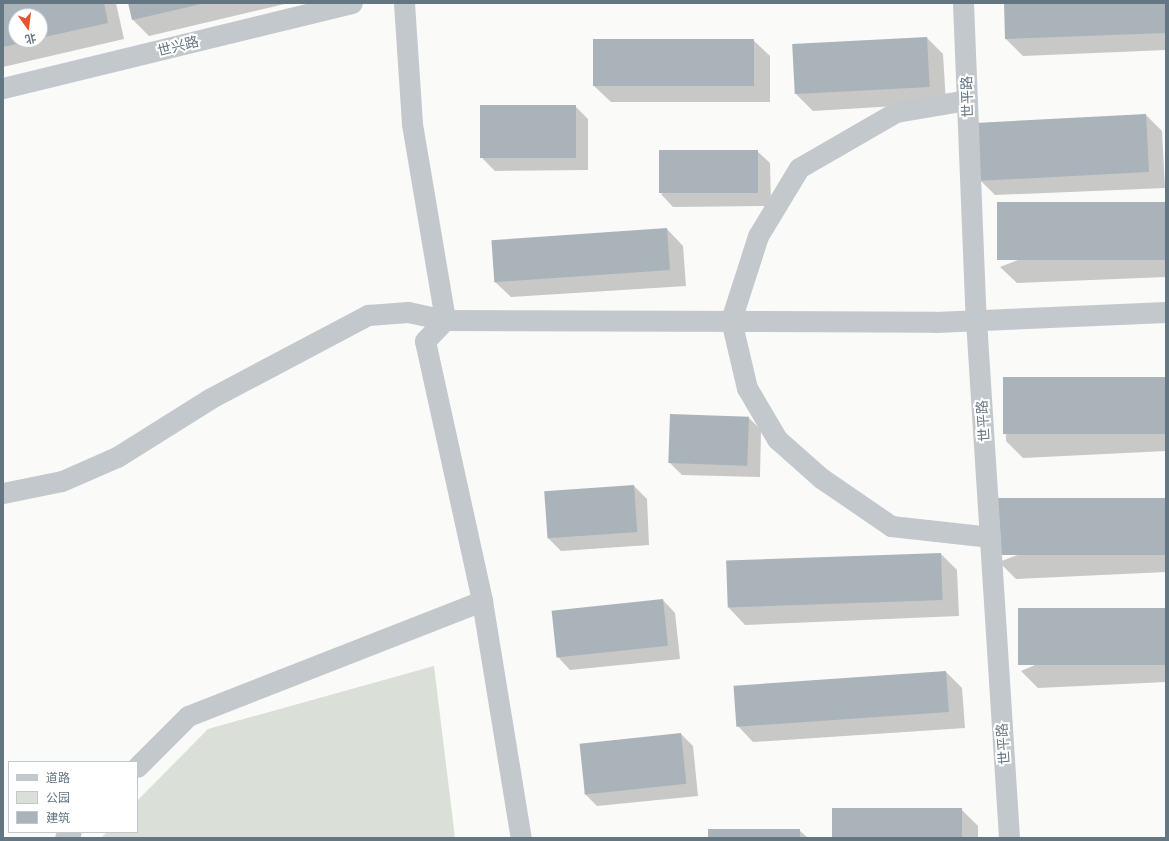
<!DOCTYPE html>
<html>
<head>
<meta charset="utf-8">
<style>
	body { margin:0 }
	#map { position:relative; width:1169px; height:841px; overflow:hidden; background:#fafaf8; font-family:Jost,"Noto Sans SC",sans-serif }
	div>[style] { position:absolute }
	.green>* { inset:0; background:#dadfd7 }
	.shadow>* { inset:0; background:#0003 }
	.building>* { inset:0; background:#aab3b9; transform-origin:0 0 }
	.street>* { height:21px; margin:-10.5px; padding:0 10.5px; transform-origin:10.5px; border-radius:10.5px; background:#c3c8cc }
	span { translate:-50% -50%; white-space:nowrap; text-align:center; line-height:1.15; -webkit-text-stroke:4px #fff; paint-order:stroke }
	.street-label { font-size:14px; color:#657683 }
	.frame { position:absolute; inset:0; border:4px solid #657683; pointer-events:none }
	.legend { position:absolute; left:8px; top:761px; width:130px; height:72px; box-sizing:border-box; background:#fff; border:1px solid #c1c8cd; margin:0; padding:5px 7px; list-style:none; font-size:12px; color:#657683 }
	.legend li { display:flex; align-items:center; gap:8px; height:20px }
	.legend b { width:20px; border:1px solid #c1c8cd }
	.north { position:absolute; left:8px; top:8px; width:40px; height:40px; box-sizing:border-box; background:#fff; border:1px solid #c1c8cd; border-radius:50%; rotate:166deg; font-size:11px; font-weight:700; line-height:16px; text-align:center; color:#657683 }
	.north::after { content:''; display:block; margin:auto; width:14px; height:18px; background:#e4572e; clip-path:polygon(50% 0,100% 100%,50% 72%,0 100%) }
</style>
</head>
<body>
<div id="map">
	<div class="green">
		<div style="clip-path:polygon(434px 666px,455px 838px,101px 838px,107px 832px,137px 832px,137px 801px,208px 729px)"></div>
	</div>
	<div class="shadow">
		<div style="clip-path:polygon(evenodd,3px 3px,116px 3px,124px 39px,3px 67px,3px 3px,16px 16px,40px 16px,40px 40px,16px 40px,16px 16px)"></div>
		<div style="clip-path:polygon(129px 3px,289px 3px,149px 36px,132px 19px)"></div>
		<div style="clip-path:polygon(1005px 3px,1166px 3px,1166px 50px,1023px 56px,1006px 39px)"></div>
		<div style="clip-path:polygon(927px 38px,943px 54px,946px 103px,813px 111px,796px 94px)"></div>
		<div style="clip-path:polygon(753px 40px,770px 56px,770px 102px,611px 102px,594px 86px)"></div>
		<div style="clip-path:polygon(575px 106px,588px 119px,588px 170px,495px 171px,482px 158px)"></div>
		<div style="clip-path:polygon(1146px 115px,1162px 131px,1165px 188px,995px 195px,978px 178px)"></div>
		<div style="clip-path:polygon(757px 151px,770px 163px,771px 206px,673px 207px,661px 194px)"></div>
		<div style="clip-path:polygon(1166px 203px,1166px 277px,1017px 283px,1000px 267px)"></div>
		<div style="clip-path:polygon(667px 229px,683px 246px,686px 286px,511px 297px,494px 281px)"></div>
		<div style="clip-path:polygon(1166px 378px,1166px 451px,1023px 458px,1006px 441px,1004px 385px)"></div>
		<div style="clip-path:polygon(749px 418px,761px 430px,760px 477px,682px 475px,670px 463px)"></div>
		<div style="clip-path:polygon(634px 486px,647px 499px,649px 545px,561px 551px,548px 538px)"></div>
		<div style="clip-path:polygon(1166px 499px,1166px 572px,1016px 579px,999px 562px)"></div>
		<div style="clip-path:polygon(941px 554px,957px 570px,959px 616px,745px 625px,729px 608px,727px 562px)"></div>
		<div style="clip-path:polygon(663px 600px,675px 613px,680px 659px,570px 670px,558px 657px)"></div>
		<div style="clip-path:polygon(1166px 609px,1166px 682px,1038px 688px,1021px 671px)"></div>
		<div style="clip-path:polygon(946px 672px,962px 688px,965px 728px,753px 742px,737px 725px)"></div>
		<div style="clip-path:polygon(681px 734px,693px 746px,698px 796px,597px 806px,584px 793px)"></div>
		<div style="clip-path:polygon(961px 809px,978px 826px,978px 838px,834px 838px)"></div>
		<div style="clip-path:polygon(799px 830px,808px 838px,709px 838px)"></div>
	</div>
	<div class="building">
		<div style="clip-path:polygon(3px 3px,104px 3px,108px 23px,40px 38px,40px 16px,16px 16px,16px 40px,30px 41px,3px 47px)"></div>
		<div style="clip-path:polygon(128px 3px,201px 3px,201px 4px,132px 20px)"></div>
		<div style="clip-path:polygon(1004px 3px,1166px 3px,1166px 33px,1005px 39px)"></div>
		<div style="left:927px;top:37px;width:50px;height:135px;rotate:87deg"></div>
		<div style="left:593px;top:39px;width:161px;height:47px"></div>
		<div style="left:576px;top:105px;width:53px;height:96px;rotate:90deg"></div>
		<div style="left:1146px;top:114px;width:58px;height:171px;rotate:87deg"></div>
		<div style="left:758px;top:150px;width:43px;height:99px;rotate:90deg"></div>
		<div style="left:1166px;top:202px;width:58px;height:169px;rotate:90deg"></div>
		<div style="left:667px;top:228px;width:42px;height:176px;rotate:86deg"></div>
		<div style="left:1166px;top:377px;width:57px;height:163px;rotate:90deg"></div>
		<div style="left:670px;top:414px;width:79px;height:49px;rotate:2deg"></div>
		<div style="left:634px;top:485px;width:47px;height:90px;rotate:86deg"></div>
		<div style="left:1166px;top:498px;width:57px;height:170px;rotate:90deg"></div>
		<div style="left:941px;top:553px;width:47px;height:215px;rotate:88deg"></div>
		<div style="left:663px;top:599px;width:47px;height:112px;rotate:84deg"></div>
		<div style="left:1166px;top:608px;width:57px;height:148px;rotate:90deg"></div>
		<div style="left:946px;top:671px;width:41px;height:213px;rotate:86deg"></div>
		<div style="left:681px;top:733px;width:51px;height:102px;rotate:84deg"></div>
		<div style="left:962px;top:808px;width:30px;height:130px;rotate:90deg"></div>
		<div style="left:800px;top:829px;width:9px;height:92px;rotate:90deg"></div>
	</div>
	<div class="street">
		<div style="left:404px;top:3px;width:121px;rotate:86.2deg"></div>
		<div style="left:412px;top:124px;width:199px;rotate:80.4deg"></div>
		<div style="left:445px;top:320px;width:29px;rotate:134deg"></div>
		<div style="left:425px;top:341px;width:266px;rotate:77.6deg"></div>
		<div style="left:482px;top:601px;width:240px;rotate:80.7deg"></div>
		<div style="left:963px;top:3px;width:317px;rotate:87.7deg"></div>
		<div style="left:976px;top:320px;width:519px;rotate:86.35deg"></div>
		<div style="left:3px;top:88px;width:359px;rotate:-13.7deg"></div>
		<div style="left:967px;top:100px;width:72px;rotate:170.4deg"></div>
		<div style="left:896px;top:112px;width:112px;rotate:150deg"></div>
		<div style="left:799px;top:168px;width:79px;rotate:121.1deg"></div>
		<div style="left:758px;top:236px;width:88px;rotate:107.8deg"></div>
		<div style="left:731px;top:320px;width:70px;rotate:76.8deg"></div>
		<div style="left:747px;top:388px;width:59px;rotate:59.5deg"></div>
		<div style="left:777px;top:439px;width:59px;rotate:41.6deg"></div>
		<div style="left:821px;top:478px;width:85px;rotate:34.4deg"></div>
		<div style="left:891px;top:526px;width:100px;rotate:6.3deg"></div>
		<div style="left:3px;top:493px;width:60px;rotate:-11.5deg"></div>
		<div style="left:62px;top:481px;width:60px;rotate:-23.6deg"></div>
		<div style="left:117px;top:457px;width:111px;rotate:-32.1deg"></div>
		<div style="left:211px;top:398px;width:178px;rotate:-27.9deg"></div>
		<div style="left:368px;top:315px;width:40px;rotate:-4.3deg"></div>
		<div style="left:408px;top:312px;width:38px;rotate:12deg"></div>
		<div style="left:445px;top:320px;width:490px;rotate:0.2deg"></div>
		<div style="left:935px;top:322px;width:231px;rotate:-2.5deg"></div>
		<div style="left:137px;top:767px;width:72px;rotate:-45deg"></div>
		<div style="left:188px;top:716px;width:316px;rotate:-21.4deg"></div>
		<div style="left:65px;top:838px;width:8px;rotate:-45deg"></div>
	</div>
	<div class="street-label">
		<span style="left:178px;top:46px;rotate:-14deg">世兴路</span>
		<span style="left:967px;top:97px;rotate:-92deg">世平路</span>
		<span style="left:983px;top:421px;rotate:-94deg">世平路</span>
		<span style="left:1003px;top:744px;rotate:-94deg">世平路</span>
	</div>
	<div class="frame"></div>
	<ul class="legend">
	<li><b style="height:5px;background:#c3c8cc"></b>道路</li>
	<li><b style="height:11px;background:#dadfd7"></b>公园</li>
	<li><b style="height:11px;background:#aab3b9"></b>建筑</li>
	</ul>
	<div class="north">北</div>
</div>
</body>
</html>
